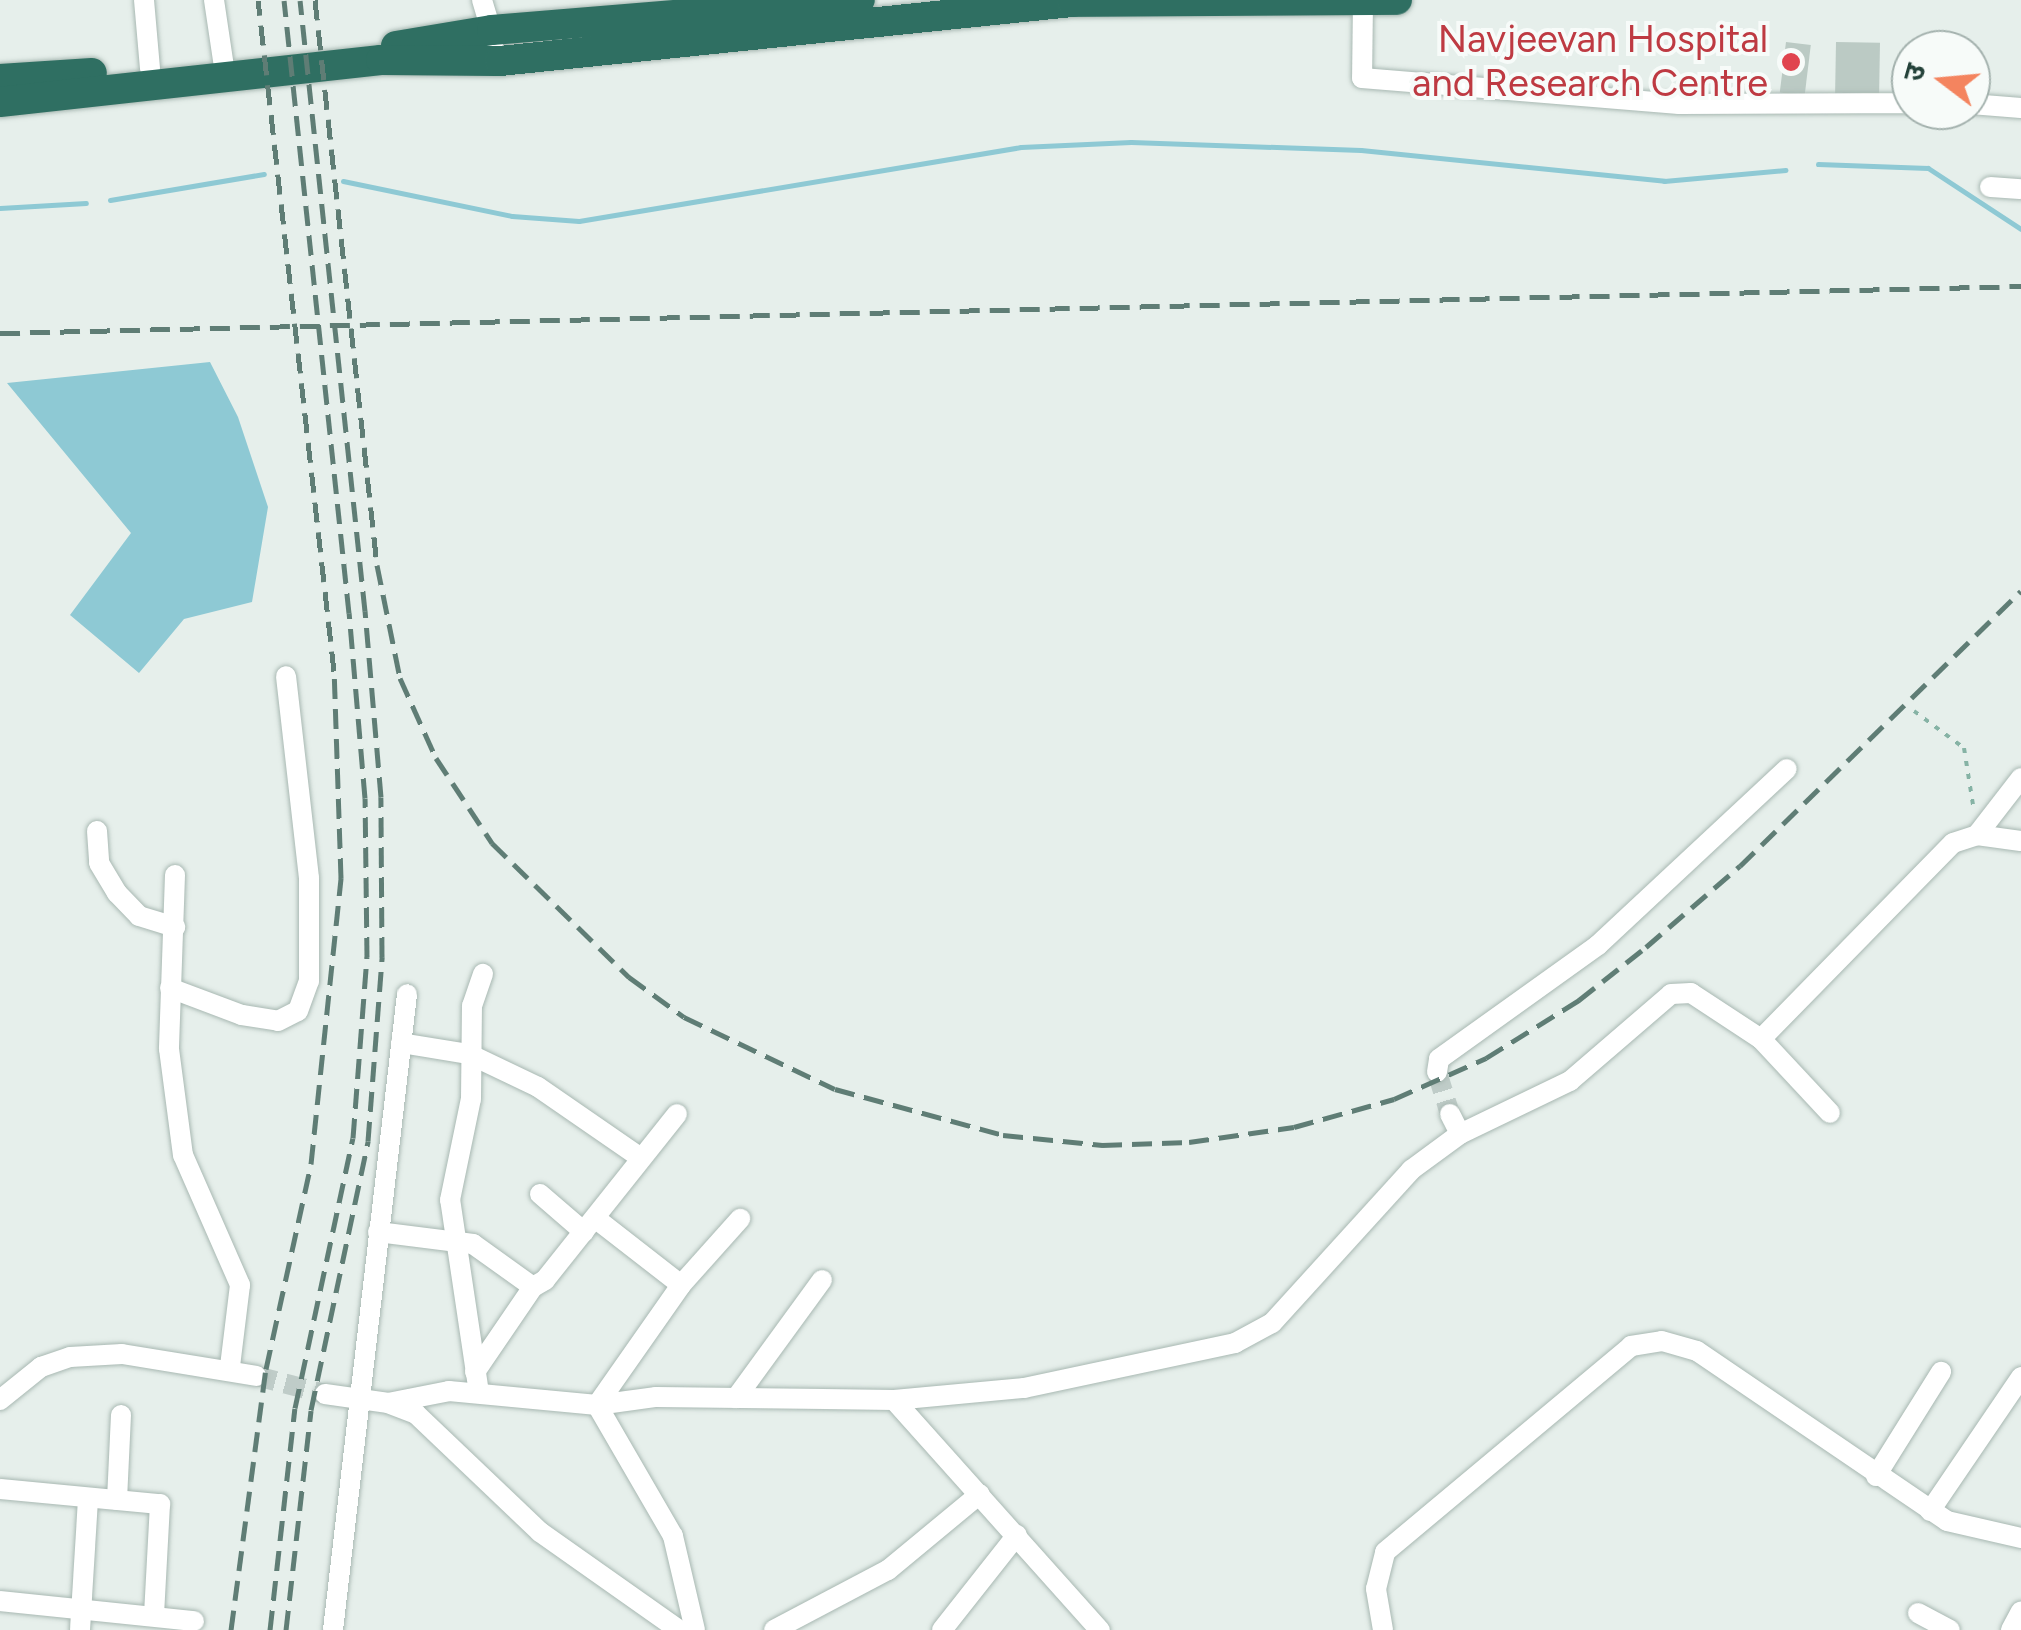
<!DOCTYPE html>
<html>
<head>
<meta charset="utf-8">
<style>
	body { margin:0 }
	#map { position:relative; width:2021px; height:1630px; overflow:hidden; background:#e6efeb; font-family:Figtree,"Noto Sans Devanagari",sans-serif }
	div>[style] { position:absolute }
	.water>* { inset:0; background:#8ec9d4 }
	.stream>* { height:5px; margin:-2.5px; padding:0 2.5px; transform-origin:2.5px; border-radius:2.5px; background:#8ec9d4 }
	.building>* { inset:0; background:#bbcac4; transform-origin:0 0 }
	.minor-tunnel>* { height:20px; margin-top:-10px; transform-origin:0; background:repeating-linear-gradient(90deg,#bfccc8 0 20px,transparent 0 30px) }
	.path>* { height:4px; margin-top:-2px; transform-origin:0; background:repeating-linear-gradient(90deg,#86b3a5 0 5px,transparent 0 13px) }
	.roads { filter:drop-shadow(0 0 2px #a8b8b2) drop-shadow(0 0 2px #a8b8b2) }
	.minor>* { height:20px; margin:-10px; padding:0 10px; transform-origin:10px; border-radius:10px; background:#fff }
	.highway>* { height:30px; margin:-15px; padding:0 15px; transform-origin:15px; border-radius:15px; background:#2f6f62 }
	.rail>* { height:5px; margin-top:-2.5px; transform-origin:0; background:repeating-linear-gradient(90deg,#5f7d75 0 20px,transparent 0 30px) }
	.dots>* { width:28px; height:28px; translate:-50% -50%; box-sizing:border-box; border:5px solid #f7fbf9; border-radius:50% }
	span { translate:-50% -50%; white-space:nowrap; text-align:center; line-height:1.15; -webkit-text-stroke:8px #f7fbf9; paint-order:stroke }
	.health-label { font-size:38px; color:#be3a42 }
	.right { translate:-100% -50%; text-align:right }
	.north { position:absolute; left:1891px; top:30px; width:100px; height:100px; box-sizing:border-box; background:#f7fbf9; border:2px solid #a3b1ad; border-radius:50%; rotate:286deg; font-size:28px; font-weight:700; line-height:40px; text-align:center; color:#24423a }
	.north::after { content:''; display:block; margin:auto; width:35px; height:45px; background:#f4845f; clip-path:polygon(50% 0,100% 100%,50% 72%,0 100%) }
</style>
</head>
<body>
<div id="map">
	<div class="water">
		<div style="clip-path:polygon(210px 362px,238px 417px,268px 507px,252px 602px,184px 619px,139px 673px,70px 615px,131px 533px,7px 383px)"></div>
	</div>
	<div class="stream">
		<div style="left:1818px;top:164px;width:110px;rotate:2.1deg"></div>
		<div style="left:1928px;top:168px;width:111px;rotate:33.3deg"></div>
		<div style="left:343px;top:181px;width:173px;rotate:11.7deg"></div>
		<div style="left:512px;top:216px;width:67px;rotate:4.3deg"></div>
		<div style="left:579px;top:221px;width:448px;rotate:-9.5deg"></div>
		<div style="left:1021px;top:147px;width:110px;rotate:-2.6deg"></div>
		<div style="left:1131px;top:142px;width:230px;rotate:2deg"></div>
		<div style="left:1361px;top:150px;width:305px;rotate:5.8deg"></div>
		<div style="left:1664px;top:181px;width:122px;rotate:-5.2deg"></div>
		<div style="left:110px;top:200px;width:156px;rotate:-9.6deg"></div>
		<div style="left:0;top:208px;width:86px;rotate:-3.3deg"></div>
	</div>
	<div class="building">
		<div style="left:1786px;top:42px;width:25px;height:51px;rotate:7deg"></div>
		<div style="left:1836px;top:42px;width:44px;height:55px;rotate:1deg"></div>
	</div>
	<div class="minor-tunnel">
		<div style="left:1437px;top:1072px;width:44px;rotate:72.8deg"></div>
		<div style="left:256px;top:1376px;width:71px;rotate:14.6deg"></div>
	</div>
	<div class="path">
		<div style="left:1914px;top:711px;width:62px;rotate:36.5deg"></div>
		<div style="left:1964px;top:748px;width:64px;rotate:81deg"></div>
	</div>
	<div class="roads">
		<div class="minor">
			<div style="left:144px;top:0;width:69px;rotate:85deg"></div>
			<div style="left:214px;top:0;width:81px;rotate:81.5deg"></div>
			<div style="left:482px;top:0;width:42px;rotate:73.3deg"></div>
			<div style="left:1363px;top:1px;width:77px;rotate:90.7deg"></div>
			<div style="left:1362px;top:78px;width:318px;rotate:4.7deg"></div>
			<div style="left:1679px;top:104px;width:232px;rotate:-0.2deg"></div>
			<div style="left:1971px;top:104px;width:50px;rotate:4.6deg"></div>
			<div style="left:1990px;top:187px;width:31px;rotate:4deg"></div>
			<div style="left:97px;top:831px;width:32px;rotate:86deg"></div>
			<div style="left:99px;top:863px;width:35px;rotate:59deg"></div>
			<div style="left:117px;top:893px;width:32px;rotate:46deg"></div>
			<div style="left:139px;top:916px;width:38px;rotate:17deg"></div>
			<div style="left:1977px;top:835px;width:72px;rotate:-52.3deg"></div>
			<div style="left:175px;top:875px;width:174px;rotate:92deg"></div>
			<div style="left:169px;top:1049px;width:107px;rotate:82.5deg"></div>
			<div style="left:183px;top:1155px;width:142px;rotate:66.3deg"></div>
			<div style="left:240px;top:1285px;width:83px;rotate:97deg"></div>
			<div style="left:170px;top:988px;width:77px;rotate:20.6deg"></div>
			<div style="left:242px;top:1015px;width:36px;rotate:9deg"></div>
			<div style="left:278px;top:1021px;width:22px;rotate:-27deg"></div>
			<div style="left:298px;top:1011px;width:32px;rotate:-70deg"></div>
			<div style="left:309px;top:981px;width:103px;rotate:-90deg"></div>
			<div style="left:309px;top:878px;width:203px;rotate:-96.5deg"></div>
			<div style="left:1761px;top:1039px;width:101px;rotate:47deg"></div>
			<div style="left:401px;top:1043px;width:69px;rotate:9.2deg"></div>
			<div style="left:469px;top:1054px;width:76px;rotate:25.6deg"></div>
			<div style="left:538px;top:1087px;width:125px;rotate:34.6deg"></div>
			<div style="left:1437px;top:1072px;width:13px;rotate:-81deg"></div>
			<div style="left:1439px;top:1059px;width:196px;rotate:-35.6deg"></div>
			<div style="left:1598px;top:945px;width:258px;rotate:-43deg"></div>
			<div style="left:1450px;top:1114px;width:22px;rotate:63deg"></div>
			<div style="left:540px;top:1194px;width:58px;rotate:40.8deg"></div>
			<div style="left:595px;top:1218px;width:109px;rotate:37.9deg"></div>
			<div style="left:378px;top:1232px;width:96px;rotate:7.2deg"></div>
			<div style="left:473px;top:1244px;width:74px;rotate:35.6deg"></div>
			<div style="left:533px;top:1287px;width:14px;rotate:-30deg"></div>
			<div style="left:545px;top:1280px;width:212px;rotate:-51.5deg"></div>
			<div style="left:475px;top:1372px;width:103px;rotate:-55.7deg"></div>
			<div style="left:479px;top:1393px;width:195px;rotate:-98.5deg"></div>
			<div style="left:450px;top:1200px;width:103px;rotate:-78.3deg"></div>
			<div style="left:471px;top:1099px;width:93px;rotate:-89.4deg"></div>
			<div style="left:472px;top:1006px;width:34px;rotate:-71deg"></div>
			<div style="left:325px;top:1394px;width:64px;rotate:8.1deg"></div>
			<div style="left:388px;top:1403px;width:62px;rotate:-11.1deg"></div>
			<div style="left:449px;top:1391px;width:149px;rotate:5.4deg"></div>
			<div style="left:597px;top:1405px;width:60px;rotate:-7.7deg"></div>
			<div style="left:656px;top:1397px;width:238px;rotate:0.7deg"></div>
			<div style="left:894px;top:1400px;width:309px;rotate:48.2deg"></div>
			<div style="left:736px;top:1398px;width:146px;rotate:-53.9deg"></div>
			<div style="left:0;top:1400px;width:53px;rotate:-38.8deg"></div>
			<div style="left:41px;top:1367px;width:31px;rotate:-19deg"></div>
			<div style="left:70px;top:1357px;width:52px;rotate:-3.3deg"></div>
			<div style="left:122px;top:1354px;width:136px;rotate:9.3deg"></div>
			<div style="left:894px;top:1400px;width:131px;rotate:-5.3deg"></div>
			<div style="left:1024px;top:1388px;width:216px;rotate:-12deg"></div>
			<div style="left:1235px;top:1343px;width:42px;rotate:-28.4deg"></div>
			<div style="left:1272px;top:1323px;width:207px;rotate:-47.7deg"></div>
			<div style="left:1411px;top:1170px;width:61px;rotate:-36.3deg"></div>
			<div style="left:1460px;top:1134px;width:122px;rotate:-25.7deg"></div>
			<div style="left:1570px;top:1081px;width:133px;rotate:-40.7deg"></div>
			<div style="left:1671px;top:994px;width:20px;rotate:-3deg"></div>
			<div style="left:1691px;top:993px;width:84px;rotate:33.3deg"></div>
			<div style="left:1761px;top:1039px;width:274px;rotate:-45.6deg"></div>
			<div style="left:1953px;top:843px;width:25px;rotate:-18deg"></div>
			<div style="left:1977px;top:835px;width:44px;rotate:7.8deg"></div>
			<div style="left:390px;top:1404px;width:28px;rotate:21deg"></div>
			<div style="left:416px;top:1414px;width:171px;rotate:43.6deg"></div>
			<div style="left:540px;top:1532px;width:170px;rotate:35.2deg"></div>
			<div style="left:1876px;top:1476px;width:123px;rotate:-58deg"></div>
			<div style="left:0;top:1489px;width:161px;rotate:5.4deg"></div>
			<div style="left:160px;top:1504px;width:112px;rotate:93.1deg"></div>
			<div style="left:117px;top:1500px;width:85px;rotate:-87.3deg"></div>
			<div style="left:1930px;top:1511px;width:162px;rotate:-55.8deg"></div>
			<div style="left:0;top:1601px;width:195px;rotate:5.9deg"></div>
			<div style="left:1918px;top:1613px;width:36px;rotate:28deg"></div>
			<div style="left:80px;top:1630px;width:132px;rotate:-86.5deg"></div>
			<div style="left:333px;top:1630px;width:640px;rotate:-83.36deg"></div>
			<div style="left:695px;top:1630px;width:97px;rotate:-103.2deg"></div>
			<div style="left:673px;top:1536px;width:151px;rotate:-120.1deg"></div>
			<div style="left:597px;top:1405px;width:146px;rotate:-55deg"></div>
			<div style="left:681px;top:1285px;width:89px;rotate:-48.2deg"></div>
			<div style="left:774px;top:1630px;width:129px;rotate:-27.8deg"></div>
			<div style="left:888px;top:1570px;width:119px;rotate:-39.6deg"></div>
			<div style="left:942px;top:1630px;width:121px;rotate:-51.7deg"></div>
			<div style="left:1383px;top:1630px;width:42px;rotate:-99.7deg"></div>
			<div style="left:1376px;top:1589px;width:38px;rotate:-76deg"></div>
			<div style="left:1385px;top:1552px;width:321px;rotate:-39.9deg"></div>
			<div style="left:1631px;top:1346px;width:31px;rotate:-9deg"></div>
			<div style="left:1662px;top:1341px;width:36px;rotate:16deg"></div>
			<div style="left:1697px;top:1351px;width:302px;rotate:34.2deg"></div>
			<div style="left:1947px;top:1521px;width:76px;rotate:12.9deg"></div>
			<div style="left:2011px;top:1630px;width:21px;rotate:-62deg"></div>
		</div>
		<div class="highway">
			<div style="left:396px;top:46px;width:97px;rotate:-9.5deg"></div>
			<div style="left:492px;top:30px;width:369px;rotate:-4.7deg"></div>
			<div style="left:0;top:79px;width:92px;rotate:-3.7deg"></div>
			<div style="left:0;top:102px;width:383px;rotate:-6.3deg"></div>
			<div style="left:381px;top:60px;width:119px;rotate:0.5deg"></div>
			<div style="left:500px;top:61px;width:575px;rotate:-5.89deg"></div>
			<div style="left:1072px;top:2px;width:325px;rotate:-0.4deg"></div>
		</div>
	</div>
	<div class="rail">
		<div style="left:315px;top:0;width:568px;rotate:83.74deg"></div>
		<div style="left:377px;top:565px;width:115px;rotate:78.5deg"></div>
		<div style="left:400px;top:678px;width:88px;rotate:65.8deg"></div>
		<div style="left:436px;top:758px;width:102px;rotate:56.6deg"></div>
		<div style="left:492px;top:843px;width:192px;rotate:44.4deg"></div>
		<div style="left:629px;top:977px;width:68px;rotate:36deg"></div>
		<div style="left:684px;top:1017px;width:167px;rotate:25.5deg"></div>
		<div style="left:835px;top:1089px;width:174px;rotate:15.3deg"></div>
		<div style="left:1003px;top:1135px;width:100px;rotate:5.8deg"></div>
		<div style="left:1102px;top:1145px;width:87px;rotate:-2deg"></div>
		<div style="left:1189px;top:1142px;width:106px;rotate:-8.1deg"></div>
		<div style="left:1294px;top:1127px;width:104px;rotate:-15.6deg"></div>
		<div style="left:1394px;top:1099px;width:101px;rotate:-24deg"></div>
		<div style="left:1486px;top:1058px;width:110px;rotate:-31.9deg"></div>
		<div style="left:1579px;top:1000px;width:85px;rotate:-38.3deg"></div>
		<div style="left:1646px;top:947px;width:124px;rotate:-40.8deg"></div>
		<div style="left:1740px;top:866px;width:393px;rotate:-44.4deg"></div>
		<div style="left:0;top:333px;width:2022px;rotate:-1.33deg"></div>
		<div style="left:231px;top:1630px;width:263px;rotate:-82.4deg"></div>
		<div style="left:266px;top:1369px;width:210px;rotate:-77.6deg"></div>
		<div style="left:311px;top:1164px;width:288px;rotate:-84deg"></div>
		<div style="left:341px;top:878px;width:207px;rotate:-91.9deg"></div>
		<div style="left:334px;top:671px;width:675px;rotate:-96.46deg"></div>
		<div style="left:270px;top:1630px;width:223px;rotate:-83.6deg"></div>
		<div style="left:295px;top:1408px;width:276px;rotate:-77.9deg"></div>
		<div style="left:353px;top:1138px;width:182px;rotate:-85.6deg"></div>
		<div style="left:367px;top:957px;width:159px;rotate:-90.7deg"></div>
		<div style="left:365px;top:798px;width:186px;rotate:-94.9deg"></div>
		<div style="left:349px;top:613px;width:616px;rotate:-96.05deg"></div>
		<div style="left:286px;top:1630px;width:221px;rotate:-83.5deg"></div>
		<div style="left:311px;top:1410px;width:275px;rotate:-78deg"></div>
		<div style="left:368px;top:1141px;width:185px;rotate:-85.6deg"></div>
		<div style="left:382px;top:957px;width:160px;rotate:-90.4deg"></div>
		<div style="left:381px;top:797px;width:187px;rotate:-94.9deg"></div>
		<div style="left:365px;top:611px;width:614px;rotate:-96.07deg"></div>
	</div>
	<div class="dots">
		<div style="left:1791px;top:62px;background:#e0444e"></div>
	</div>
	<div class="health-label">
		<span class="right" style="left:1768px;top:62px">Navjeevan Hospital<br>and Research Centre</span>
	</div>
	<div class="north">उ</div>
</div>
</body>
</html>
